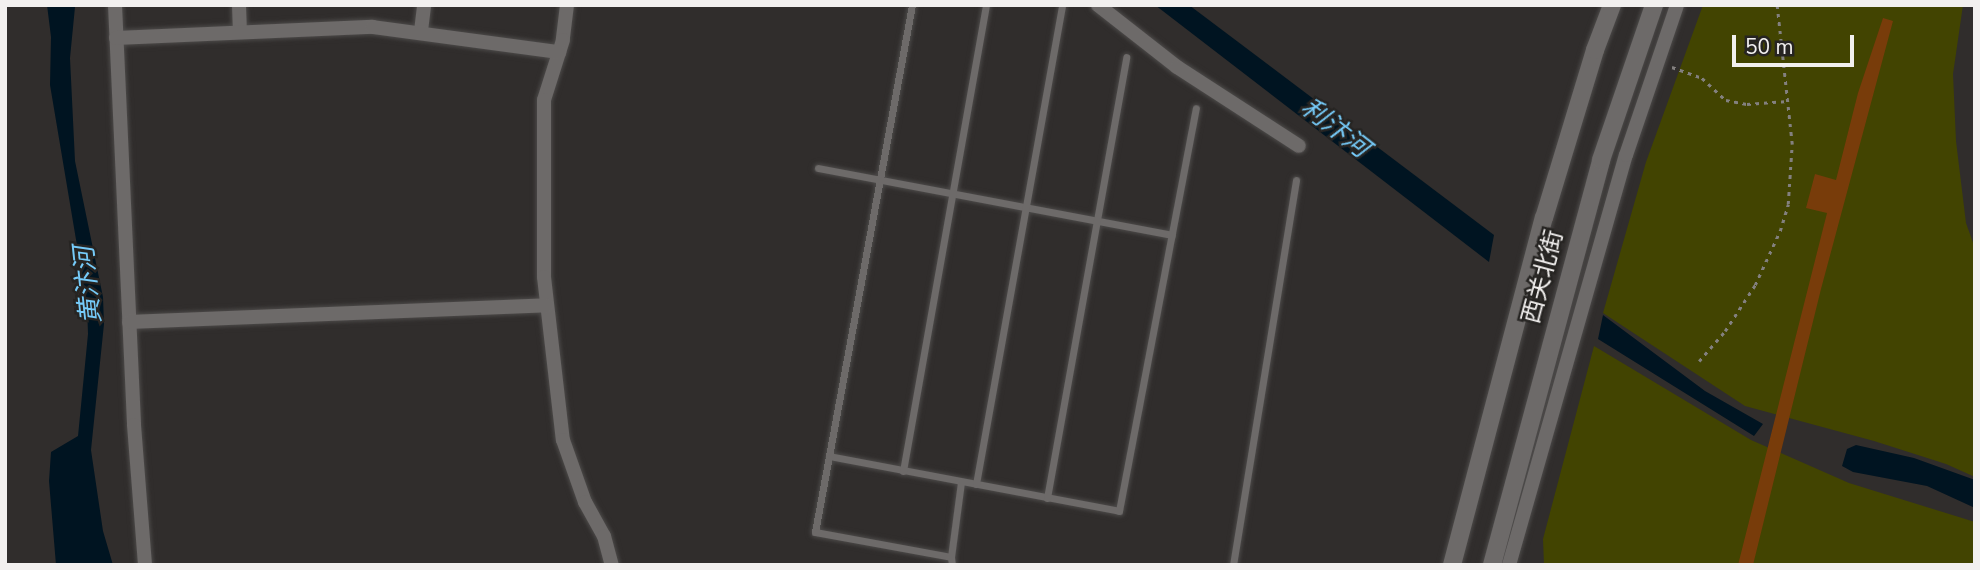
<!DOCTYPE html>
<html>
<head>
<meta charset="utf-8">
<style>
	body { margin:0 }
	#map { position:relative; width:1980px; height:570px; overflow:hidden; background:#302d2c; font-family:"Nunito Sans","Noto Sans SC",sans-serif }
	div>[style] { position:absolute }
	.green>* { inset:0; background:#424401 }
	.water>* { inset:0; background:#001421 }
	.building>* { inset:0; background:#783c0a }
	.path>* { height:2.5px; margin-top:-1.25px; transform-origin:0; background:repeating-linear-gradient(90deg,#83807f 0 3.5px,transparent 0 8.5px) }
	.roads { filter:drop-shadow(0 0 2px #4c4a49) drop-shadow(0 0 2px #4c4a49) }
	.service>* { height:7px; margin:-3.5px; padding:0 3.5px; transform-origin:3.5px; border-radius:3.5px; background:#6d6a69 }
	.minor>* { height:14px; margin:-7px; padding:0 7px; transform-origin:7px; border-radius:7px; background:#6d6a69 }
	.tertiary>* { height:18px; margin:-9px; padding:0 9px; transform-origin:9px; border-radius:9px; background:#6d6a69 }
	span { translate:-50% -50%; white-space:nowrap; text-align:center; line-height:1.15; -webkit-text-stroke:5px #262422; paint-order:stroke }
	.street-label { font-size:24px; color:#f2f0ef }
	.water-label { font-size:26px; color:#76cbf9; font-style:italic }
	.frame { position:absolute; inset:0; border:7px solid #f2f0ef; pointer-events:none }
	.scale { position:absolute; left:1732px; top:35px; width:122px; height:32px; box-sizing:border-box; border:4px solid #f2f0ef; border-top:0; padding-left:9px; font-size:21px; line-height:24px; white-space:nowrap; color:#f2f0ef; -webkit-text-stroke:5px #262422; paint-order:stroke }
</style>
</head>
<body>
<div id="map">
	<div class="green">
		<div style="clip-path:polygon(1703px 5px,1963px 5px,1953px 74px,1956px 141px,1966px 223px,1975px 248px,1975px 477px,1946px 464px,1874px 441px,1745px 406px,1603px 313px,1646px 162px)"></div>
		<div style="clip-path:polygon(1594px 346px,1751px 440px,1849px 483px,1975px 522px,1975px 565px,1544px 565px,1543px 539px)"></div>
	</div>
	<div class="water">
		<div style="clip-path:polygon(47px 5px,75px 7px,70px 58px,75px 161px,103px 297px,104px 324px,91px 450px,103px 531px,113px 565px,56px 565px,49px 481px,51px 452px,78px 436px,88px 334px,87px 305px,50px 85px,51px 37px)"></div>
		<div style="clip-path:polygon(1155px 5px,1189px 5px,1494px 235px,1489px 262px)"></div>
		<div style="clip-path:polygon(1603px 315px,1705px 391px,1763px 424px,1754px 436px,1598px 339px)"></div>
		<div style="clip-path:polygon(1856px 445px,1914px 458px,1975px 480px,1975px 508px,1927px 486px,1853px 472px,1842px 466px,1847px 449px)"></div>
	</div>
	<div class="building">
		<div style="clip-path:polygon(1883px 18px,1893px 21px,1821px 289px,1753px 565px,1738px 565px,1827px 213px,1806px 208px,1815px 174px,1836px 180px,1858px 93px)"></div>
	</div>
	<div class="path">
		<div style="left:1672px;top:67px;width:32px;rotate:20deg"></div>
		<div style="left:1702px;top:78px;width:33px;rotate:43deg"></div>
		<div style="left:1726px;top:100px;width:21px;rotate:11deg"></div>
		<div style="left:1747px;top:104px;width:41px;rotate:-4.2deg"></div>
		<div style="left:1699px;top:361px;width:40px;rotate:-49deg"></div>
		<div style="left:1725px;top:331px;width:55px;rotate:-56.9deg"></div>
		<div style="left:1755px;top:285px;width:60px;rotate:-65.2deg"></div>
		<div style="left:1780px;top:231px;width:28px;rotate:-73deg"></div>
		<div style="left:1788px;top:204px;width:60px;rotate:-86.2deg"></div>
		<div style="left:1792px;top:144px;width:140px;rotate:-96.2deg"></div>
	</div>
	<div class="roads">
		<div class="service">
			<div style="left:912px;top:5px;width:536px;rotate:100.43deg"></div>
			<div style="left:815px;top:532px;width:138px;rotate:10.4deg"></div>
			<div style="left:951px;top:557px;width:8px;rotate:83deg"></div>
			<div style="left:818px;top:168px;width:360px;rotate:10.7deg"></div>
			<div style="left:829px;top:456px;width:295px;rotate:10.7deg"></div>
			<div style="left:1119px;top:511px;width:410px;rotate:-79.2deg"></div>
			<div style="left:903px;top:471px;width:473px;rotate:-79.9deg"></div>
			<div style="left:976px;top:484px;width:485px;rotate:-79.8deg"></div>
			<div style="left:1047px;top:498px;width:448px;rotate:-79.8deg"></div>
			<div style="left:951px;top:557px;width:76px;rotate:-82.4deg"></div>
			<div style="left:1233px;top:565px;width:390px;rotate:-80.7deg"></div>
		</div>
		<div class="minor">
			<div style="left:115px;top:5px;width:420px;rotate:87.4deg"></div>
			<div style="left:134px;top:425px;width:140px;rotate:85.5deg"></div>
			<div style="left:239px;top:5px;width:26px;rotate:88deg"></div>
			<div style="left:567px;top:5px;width:35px;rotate:97deg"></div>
			<div style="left:563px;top:40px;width:63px;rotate:107.6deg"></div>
			<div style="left:544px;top:100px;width:177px;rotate:90deg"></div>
			<div style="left:544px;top:277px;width:164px;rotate:83.4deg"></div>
			<div style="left:563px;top:440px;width:66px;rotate:70.5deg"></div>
			<div style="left:585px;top:502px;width:39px;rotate:61deg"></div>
			<div style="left:604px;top:536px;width:30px;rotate:75deg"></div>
			<div style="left:1098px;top:5px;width:100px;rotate:38.1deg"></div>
			<div style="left:1177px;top:67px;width:145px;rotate:32.9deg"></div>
			<div style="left:421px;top:31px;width:26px;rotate:-83deg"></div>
			<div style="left:116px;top:38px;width:257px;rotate:-2.5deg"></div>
			<div style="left:373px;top:27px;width:188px;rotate:7.7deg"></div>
			<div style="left:129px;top:322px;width:418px;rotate:-2.3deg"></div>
			<div style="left:1509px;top:565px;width:426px;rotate:-74.1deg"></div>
			<div style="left:1626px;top:155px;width:158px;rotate:-71.2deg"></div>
		</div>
		<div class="tertiary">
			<div style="left:1452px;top:565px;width:359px;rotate:-75.2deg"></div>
			<div style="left:1544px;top:218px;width:176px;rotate:-73.1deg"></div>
			<div style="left:1595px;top:50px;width:48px;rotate:-69.3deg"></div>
			<div style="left:1492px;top:565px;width:419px;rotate:-74.9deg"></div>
			<div style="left:1601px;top:160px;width:164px;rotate:-71.1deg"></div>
		</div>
	</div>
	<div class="street-label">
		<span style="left:1543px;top:277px;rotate:-75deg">西关北街</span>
	</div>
	<div class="water-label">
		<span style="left:1335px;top:128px;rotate:38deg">利汴河</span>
		<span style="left:88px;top:285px;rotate:-96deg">黄汴河</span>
	</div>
	<div class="frame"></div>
	<div class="scale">50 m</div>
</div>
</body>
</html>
